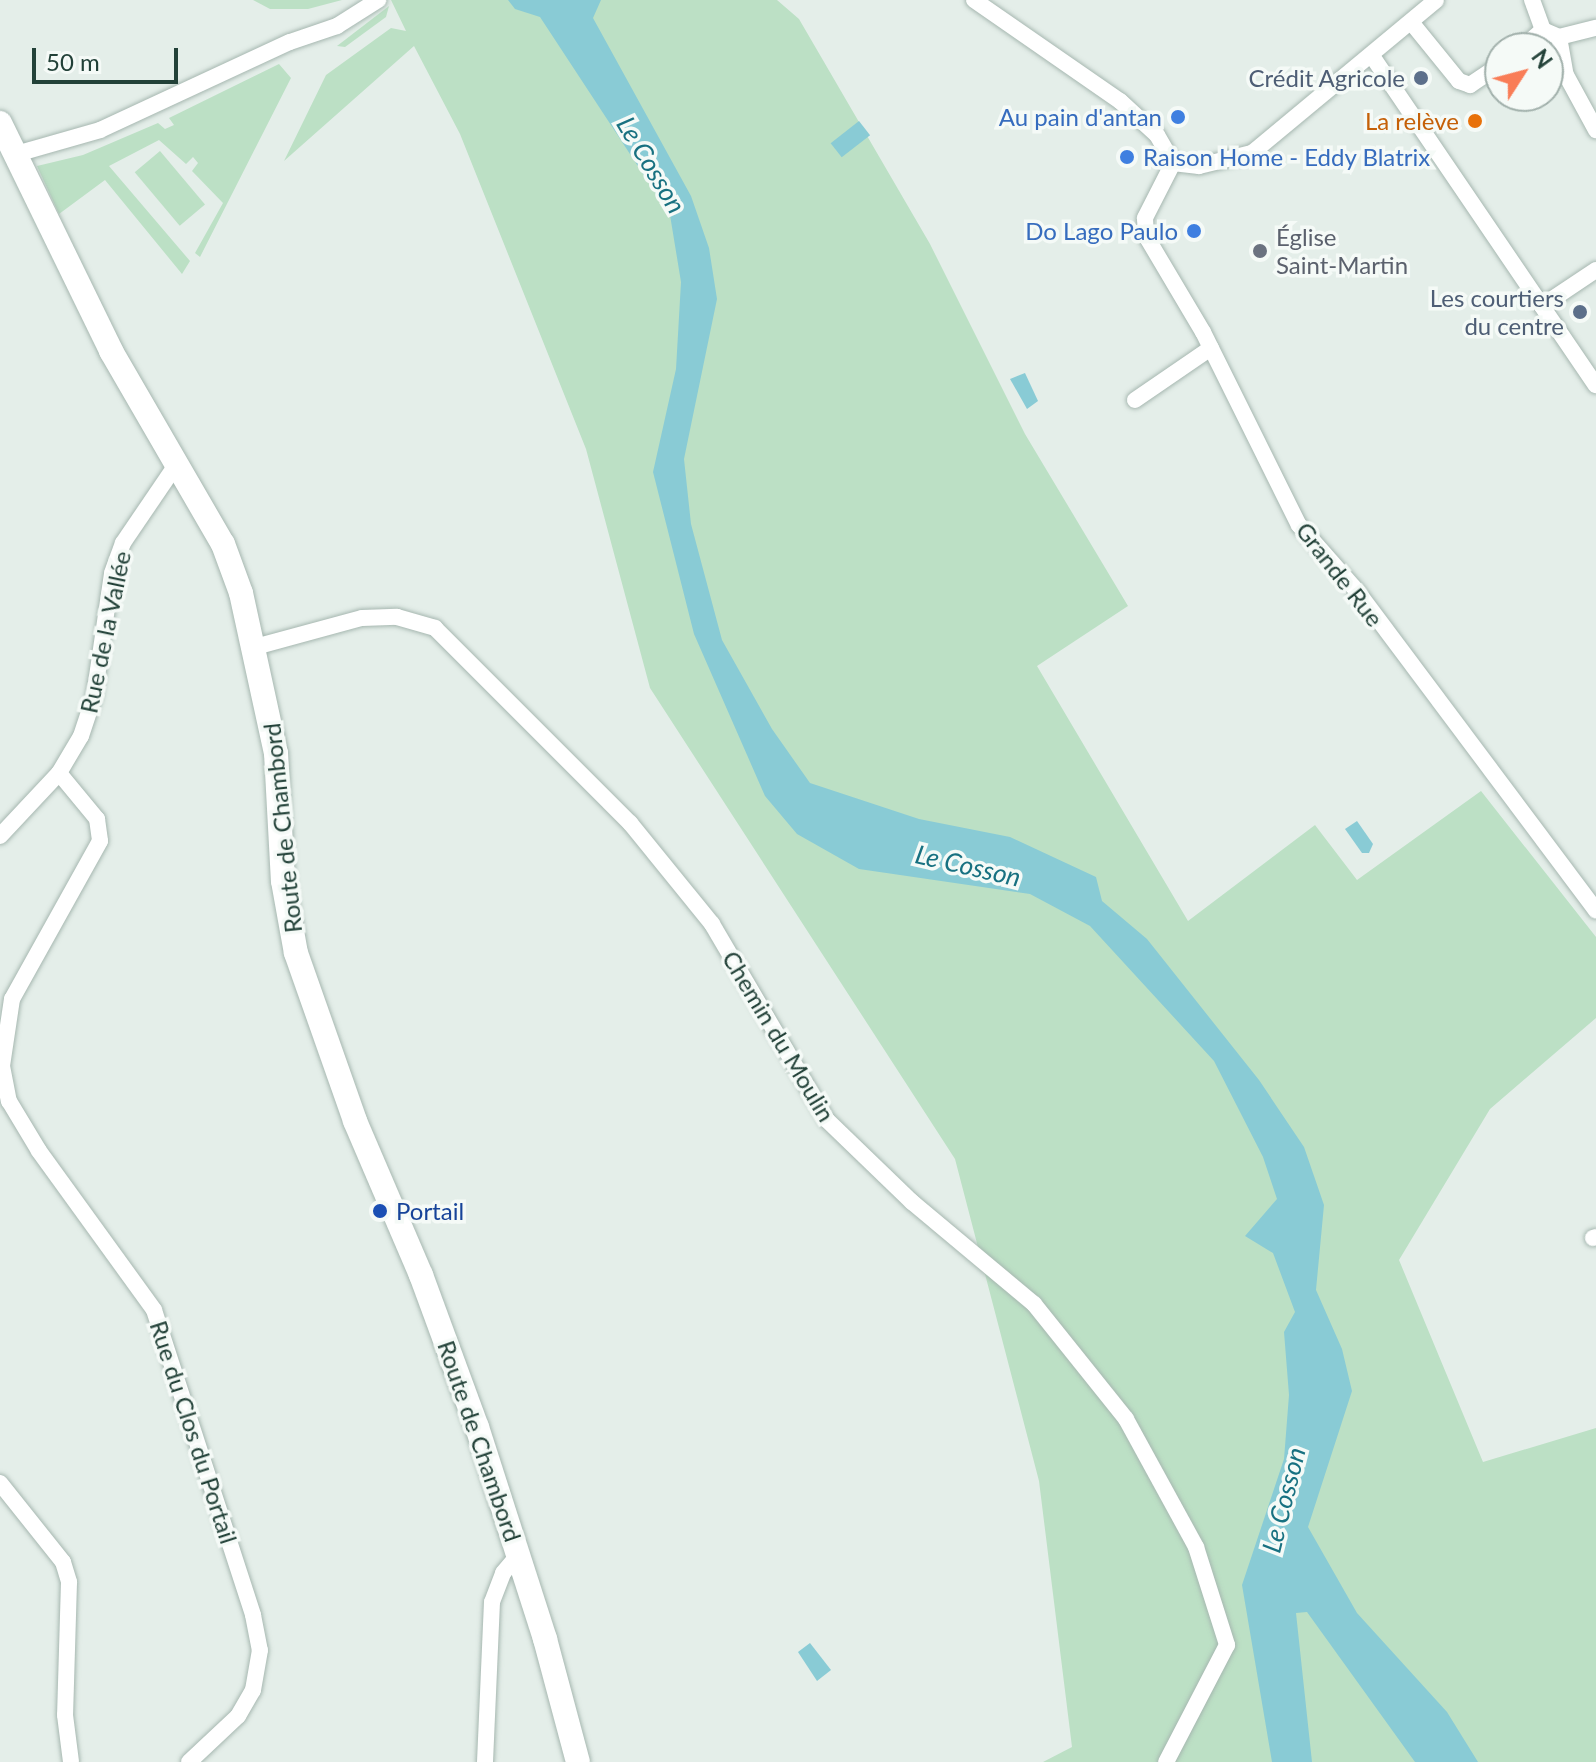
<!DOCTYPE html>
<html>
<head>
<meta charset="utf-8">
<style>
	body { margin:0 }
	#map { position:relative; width:1596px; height:1762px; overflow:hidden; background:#e4eee9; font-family:Lato,sans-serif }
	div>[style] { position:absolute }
	.green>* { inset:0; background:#bce0c5; transform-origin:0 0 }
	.water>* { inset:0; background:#89cbd5; transform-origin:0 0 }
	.roads { filter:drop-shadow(0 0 2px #a6b7b0) drop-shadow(0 0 2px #a6b7b0) }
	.street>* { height:16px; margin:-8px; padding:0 8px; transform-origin:8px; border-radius:8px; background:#fff }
	.secondary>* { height:24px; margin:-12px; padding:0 12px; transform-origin:12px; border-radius:12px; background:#fff }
	.dots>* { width:22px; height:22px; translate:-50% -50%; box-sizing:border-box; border:4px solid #f5faf7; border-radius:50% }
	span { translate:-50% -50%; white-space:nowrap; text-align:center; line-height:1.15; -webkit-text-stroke:7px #f5faf7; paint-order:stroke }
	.service-label { font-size:24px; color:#4e5e75 }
	.right { translate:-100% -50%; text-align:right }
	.shop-label { font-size:24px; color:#366cbe }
	.left { translate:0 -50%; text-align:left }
	.food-label { font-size:24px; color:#c56008 }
	.worship-label { font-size:24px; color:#5b616d }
	.street-label { font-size:24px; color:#224138 }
	.transit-label { font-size:24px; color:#164399 }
	.water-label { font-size:26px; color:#187181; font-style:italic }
	.north { position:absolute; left:1484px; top:32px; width:80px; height:80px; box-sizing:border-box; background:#f5faf7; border:2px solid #a1b0ab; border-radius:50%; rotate:54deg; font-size:22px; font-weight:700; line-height:32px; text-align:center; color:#224138 }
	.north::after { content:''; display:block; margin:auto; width:28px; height:36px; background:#f97d57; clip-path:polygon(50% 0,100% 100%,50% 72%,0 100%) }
	.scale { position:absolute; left:32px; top:48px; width:146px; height:36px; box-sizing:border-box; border:4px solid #224138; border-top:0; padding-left:10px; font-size:24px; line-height:28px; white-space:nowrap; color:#224138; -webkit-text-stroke:6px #f5faf7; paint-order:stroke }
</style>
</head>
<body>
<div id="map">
	<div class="green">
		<div style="clip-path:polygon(253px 0,342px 0,308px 9px,270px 9px)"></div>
		<div style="clip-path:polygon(391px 0,777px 0,799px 19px,930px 244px,1025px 434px,1128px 606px,1037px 666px,1188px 921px,1315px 825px,1357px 880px,1481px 791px,1596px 937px,1596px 1018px,1490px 1109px,1399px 1260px,1483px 1462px,1596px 1428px,1596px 1762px,1043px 1762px,1072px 1747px,1039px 1481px,955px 1159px,650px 688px,586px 449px,460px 134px,414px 46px,284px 161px,326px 75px,391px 28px,406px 31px)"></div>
		<div style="clip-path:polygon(389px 6px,386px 17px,345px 47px,337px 46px)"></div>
		<div style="clip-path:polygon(279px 64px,291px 78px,200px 257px,195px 253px,223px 203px,192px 171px,198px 163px,193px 157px,186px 164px,159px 140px,109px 166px,190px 261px,182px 274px,105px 180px,59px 214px,37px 166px,83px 155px,158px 123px,165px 129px,174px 125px,169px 118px)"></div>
		<div style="left:160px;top:151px;width:70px;height:33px;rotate:50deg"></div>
	</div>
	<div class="water">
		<div style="clip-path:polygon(508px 0,601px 0,593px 18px,691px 196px,709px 248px,717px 299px,684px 459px,691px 524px,722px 640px,772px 729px,810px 783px,919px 819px,1010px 837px,1096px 877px,1102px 901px,1147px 939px,1259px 1080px,1304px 1147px,1324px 1205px,1316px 1290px,1342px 1349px,1352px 1391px,1308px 1527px,1357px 1613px,1447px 1712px,1478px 1762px,1415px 1762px,1307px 1612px,1296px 1613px,1312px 1762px,1272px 1762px,1242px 1585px,1284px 1459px,1289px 1395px,1284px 1332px,1295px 1312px,1273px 1253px,1245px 1236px,1277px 1199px,1263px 1157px,1214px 1061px,1090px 926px,1030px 894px,859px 869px,797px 834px,765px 796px,694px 634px,653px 472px,676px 369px,681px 282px,670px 215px,540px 17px,515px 9px)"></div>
		<div style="left:859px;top:121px;width:18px;height:36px;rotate:52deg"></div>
		<div style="clip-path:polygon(1025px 373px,1038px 401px,1027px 409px,1010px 379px)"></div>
		<div style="clip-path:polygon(1357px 821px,1373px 844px,1369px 853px,1362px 853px,1345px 829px)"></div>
		<div style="clip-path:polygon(810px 1643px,831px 1670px,817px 1681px,798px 1652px)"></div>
	</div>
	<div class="roads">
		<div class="street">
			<div style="left:974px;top:0;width:178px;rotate:34.7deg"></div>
			<div style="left:1120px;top:101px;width:50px;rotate:42.6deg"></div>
			<div style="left:1157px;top:135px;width:32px;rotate:60deg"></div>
			<div style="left:1411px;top:22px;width:76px;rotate:50.9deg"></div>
			<div style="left:1459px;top:81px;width:12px;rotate:20deg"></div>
			<div style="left:1470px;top:85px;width:36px;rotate:-34deg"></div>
			<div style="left:1543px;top:30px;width:17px;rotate:24deg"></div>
			<div style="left:1559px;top:37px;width:39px;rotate:80deg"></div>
			<div style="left:1566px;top:75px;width:63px;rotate:61.4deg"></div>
			<div style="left:1559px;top:37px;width:38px;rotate:-14deg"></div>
			<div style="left:1522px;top:48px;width:28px;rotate:-41deg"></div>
			<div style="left:1543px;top:30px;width:32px;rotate:-110deg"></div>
			<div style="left:1372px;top:56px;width:398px;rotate:55.8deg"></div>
			<div style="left:16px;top:154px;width:87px;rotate:-15.9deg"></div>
			<div style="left:100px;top:130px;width:209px;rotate:-24.9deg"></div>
			<div style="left:290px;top:42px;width:50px;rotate:-18.8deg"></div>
			<div style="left:337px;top:26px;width:49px;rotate:-32.4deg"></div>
			<div style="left:1173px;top:163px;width:62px;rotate:117deg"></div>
			<div style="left:1145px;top:218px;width:18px;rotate:87deg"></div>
			<div style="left:1146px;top:236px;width:112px;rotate:59.3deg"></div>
			<div style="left:1203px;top:332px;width:216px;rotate:63.6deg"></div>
			<div style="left:1299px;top:525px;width:88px;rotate:48.7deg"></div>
			<div style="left:1357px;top:591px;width:399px;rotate:53.2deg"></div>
			<div style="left:1173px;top:163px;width:26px;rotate:7deg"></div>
			<div style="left:1199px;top:166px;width:55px;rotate:-13.8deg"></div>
			<div style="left:1252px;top:153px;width:239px;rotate:-39.7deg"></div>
			<div style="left:1542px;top:306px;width:65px;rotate:-33.7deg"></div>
			<div style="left:1135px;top:400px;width:92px;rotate:-34.4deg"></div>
			<div style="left:255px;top:647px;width:111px;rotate:-15.2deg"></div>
			<div style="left:362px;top:618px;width:35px;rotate:-2deg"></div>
			<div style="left:397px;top:617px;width:40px;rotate:16deg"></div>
			<div style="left:435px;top:628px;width:276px;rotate:45deg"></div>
			<div style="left:630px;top:823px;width:130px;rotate:50.9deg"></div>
			<div style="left:712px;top:924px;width:227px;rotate:59.6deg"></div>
			<div style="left:827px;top:1120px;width:118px;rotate:44deg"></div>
			<div style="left:912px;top:1202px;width:159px;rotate:39.9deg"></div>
			<div style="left:1034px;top:1304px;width:147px;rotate:51.3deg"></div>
			<div style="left:1126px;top:1419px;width:146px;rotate:61.3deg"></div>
			<div style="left:1196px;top:1547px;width:103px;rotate:72.4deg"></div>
			<div style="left:1227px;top:1645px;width:132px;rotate:117.5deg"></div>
			<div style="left:59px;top:773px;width:60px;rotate:50.4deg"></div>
			<div style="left:97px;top:819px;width:22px;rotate:82deg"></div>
			<div style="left:100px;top:841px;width:181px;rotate:119.1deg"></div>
			<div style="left:12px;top:999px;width:68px;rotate:98.5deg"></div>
			<div style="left:2px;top:1066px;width:36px;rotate:79deg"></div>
			<div style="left:9px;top:1101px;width:58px;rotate:59deg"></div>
			<div style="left:39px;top:1151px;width:196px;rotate:54.1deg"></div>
			<div style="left:154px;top:1310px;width:321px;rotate:72deg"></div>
			<div style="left:253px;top:1615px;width:36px;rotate:79deg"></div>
			<div style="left:260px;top:1650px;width:41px;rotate:99.9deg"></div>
			<div style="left:253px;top:1690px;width:30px;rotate:120deg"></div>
			<div style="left:238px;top:1716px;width:67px;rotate:136.8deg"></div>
			<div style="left:0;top:836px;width:86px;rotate:-46.9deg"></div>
			<div style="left:59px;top:773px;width:43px;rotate:-59.3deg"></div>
			<div style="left:81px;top:736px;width:41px;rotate:-71.6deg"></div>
			<div style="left:94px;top:697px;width:125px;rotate:-81.7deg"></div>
			<div style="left:112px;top:573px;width:32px;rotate:-70deg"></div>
			<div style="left:123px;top:543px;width:98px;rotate:-55.8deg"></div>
			<div style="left:1593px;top:1238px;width:3px;rotate:-18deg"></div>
			<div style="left:0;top:1483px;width:101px;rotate:51.4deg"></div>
			<div style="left:63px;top:1562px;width:21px;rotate:73deg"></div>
			<div style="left:69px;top:1582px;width:133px;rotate:91.7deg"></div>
			<div style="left:65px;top:1715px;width:47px;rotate:82.7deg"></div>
			<div style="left:485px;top:1762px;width:160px;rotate:-87.5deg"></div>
			<div style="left:492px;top:1602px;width:31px;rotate:-69deg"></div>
			<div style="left:503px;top:1573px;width:25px;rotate:-50deg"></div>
		</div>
		<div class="secondary">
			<div style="left:0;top:123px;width:254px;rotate:64deg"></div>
			<div style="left:111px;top:351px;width:223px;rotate:59.9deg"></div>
			<div style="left:223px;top:544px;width:52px;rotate:69.8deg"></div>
			<div style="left:241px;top:593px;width:164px;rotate:77.7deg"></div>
			<div style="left:276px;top:753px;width:128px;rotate:86.9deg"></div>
			<div style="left:283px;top:881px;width:73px;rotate:79.8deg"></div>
			<div style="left:296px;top:953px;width:178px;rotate:70.6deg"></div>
			<div style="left:355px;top:1121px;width:168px;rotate:66.8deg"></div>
			<div style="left:421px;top:1275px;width:162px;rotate:69.8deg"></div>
			<div style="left:477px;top:1427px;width:223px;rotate:72.2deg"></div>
			<div style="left:545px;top:1639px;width:127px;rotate:75deg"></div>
		</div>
	</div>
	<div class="dots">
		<div style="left:1421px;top:78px;background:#5c6f8a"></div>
		<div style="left:1178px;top:117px;background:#3f7fe0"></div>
		<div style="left:1475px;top:121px;background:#e8710a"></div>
		<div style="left:1127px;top:157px;background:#3f7fe0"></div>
		<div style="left:1194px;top:231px;background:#3f7fe0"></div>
		<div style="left:1260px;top:251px;background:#6b7280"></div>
		<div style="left:1580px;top:312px;background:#5c6f8a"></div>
		<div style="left:380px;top:1211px;background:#1a4fb4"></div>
	</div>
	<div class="service-label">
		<span class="right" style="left:1405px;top:78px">Crédit Agricole</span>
		<span class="right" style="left:1564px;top:312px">Les courtiers<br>du centre</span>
	</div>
	<div class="shop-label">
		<span class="right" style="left:1162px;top:117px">Au pain d'antan</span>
		<span class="left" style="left:1143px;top:157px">Raison Home - Eddy Blatrix</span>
		<span class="right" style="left:1178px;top:231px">Do Lago Paulo</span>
	</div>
	<div class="food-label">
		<span class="right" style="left:1459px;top:121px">La relève</span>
	</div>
	<div class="worship-label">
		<span class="left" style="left:1276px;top:251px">Église<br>Saint-Martin</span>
	</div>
	<div class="street-label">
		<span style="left:1340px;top:574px;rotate:52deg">Grande Rue</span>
		<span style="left:105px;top:632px;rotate:-78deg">Rue de la Vallée</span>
		<span style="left:282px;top:828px;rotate:-96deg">Route de Chambord</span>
		<span style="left:779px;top:1036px;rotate:59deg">Chemin du Moulin</span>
		<span style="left:194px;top:1432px;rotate:72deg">Rue du Clos du Portail</span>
		<span style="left:480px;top:1441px;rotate:71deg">Route de Chambord</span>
	</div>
	<div class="transit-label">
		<span class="left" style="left:396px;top:1211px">Portail</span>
	</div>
	<div class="water-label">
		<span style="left:651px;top:165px;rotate:59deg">Le Cosson</span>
		<span style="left:968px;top:866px;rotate:13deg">Le Cosson</span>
		<span style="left:1284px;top:1500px;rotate:-76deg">Le Cosson</span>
	</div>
	<div class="north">N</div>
	<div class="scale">50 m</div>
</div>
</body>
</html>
